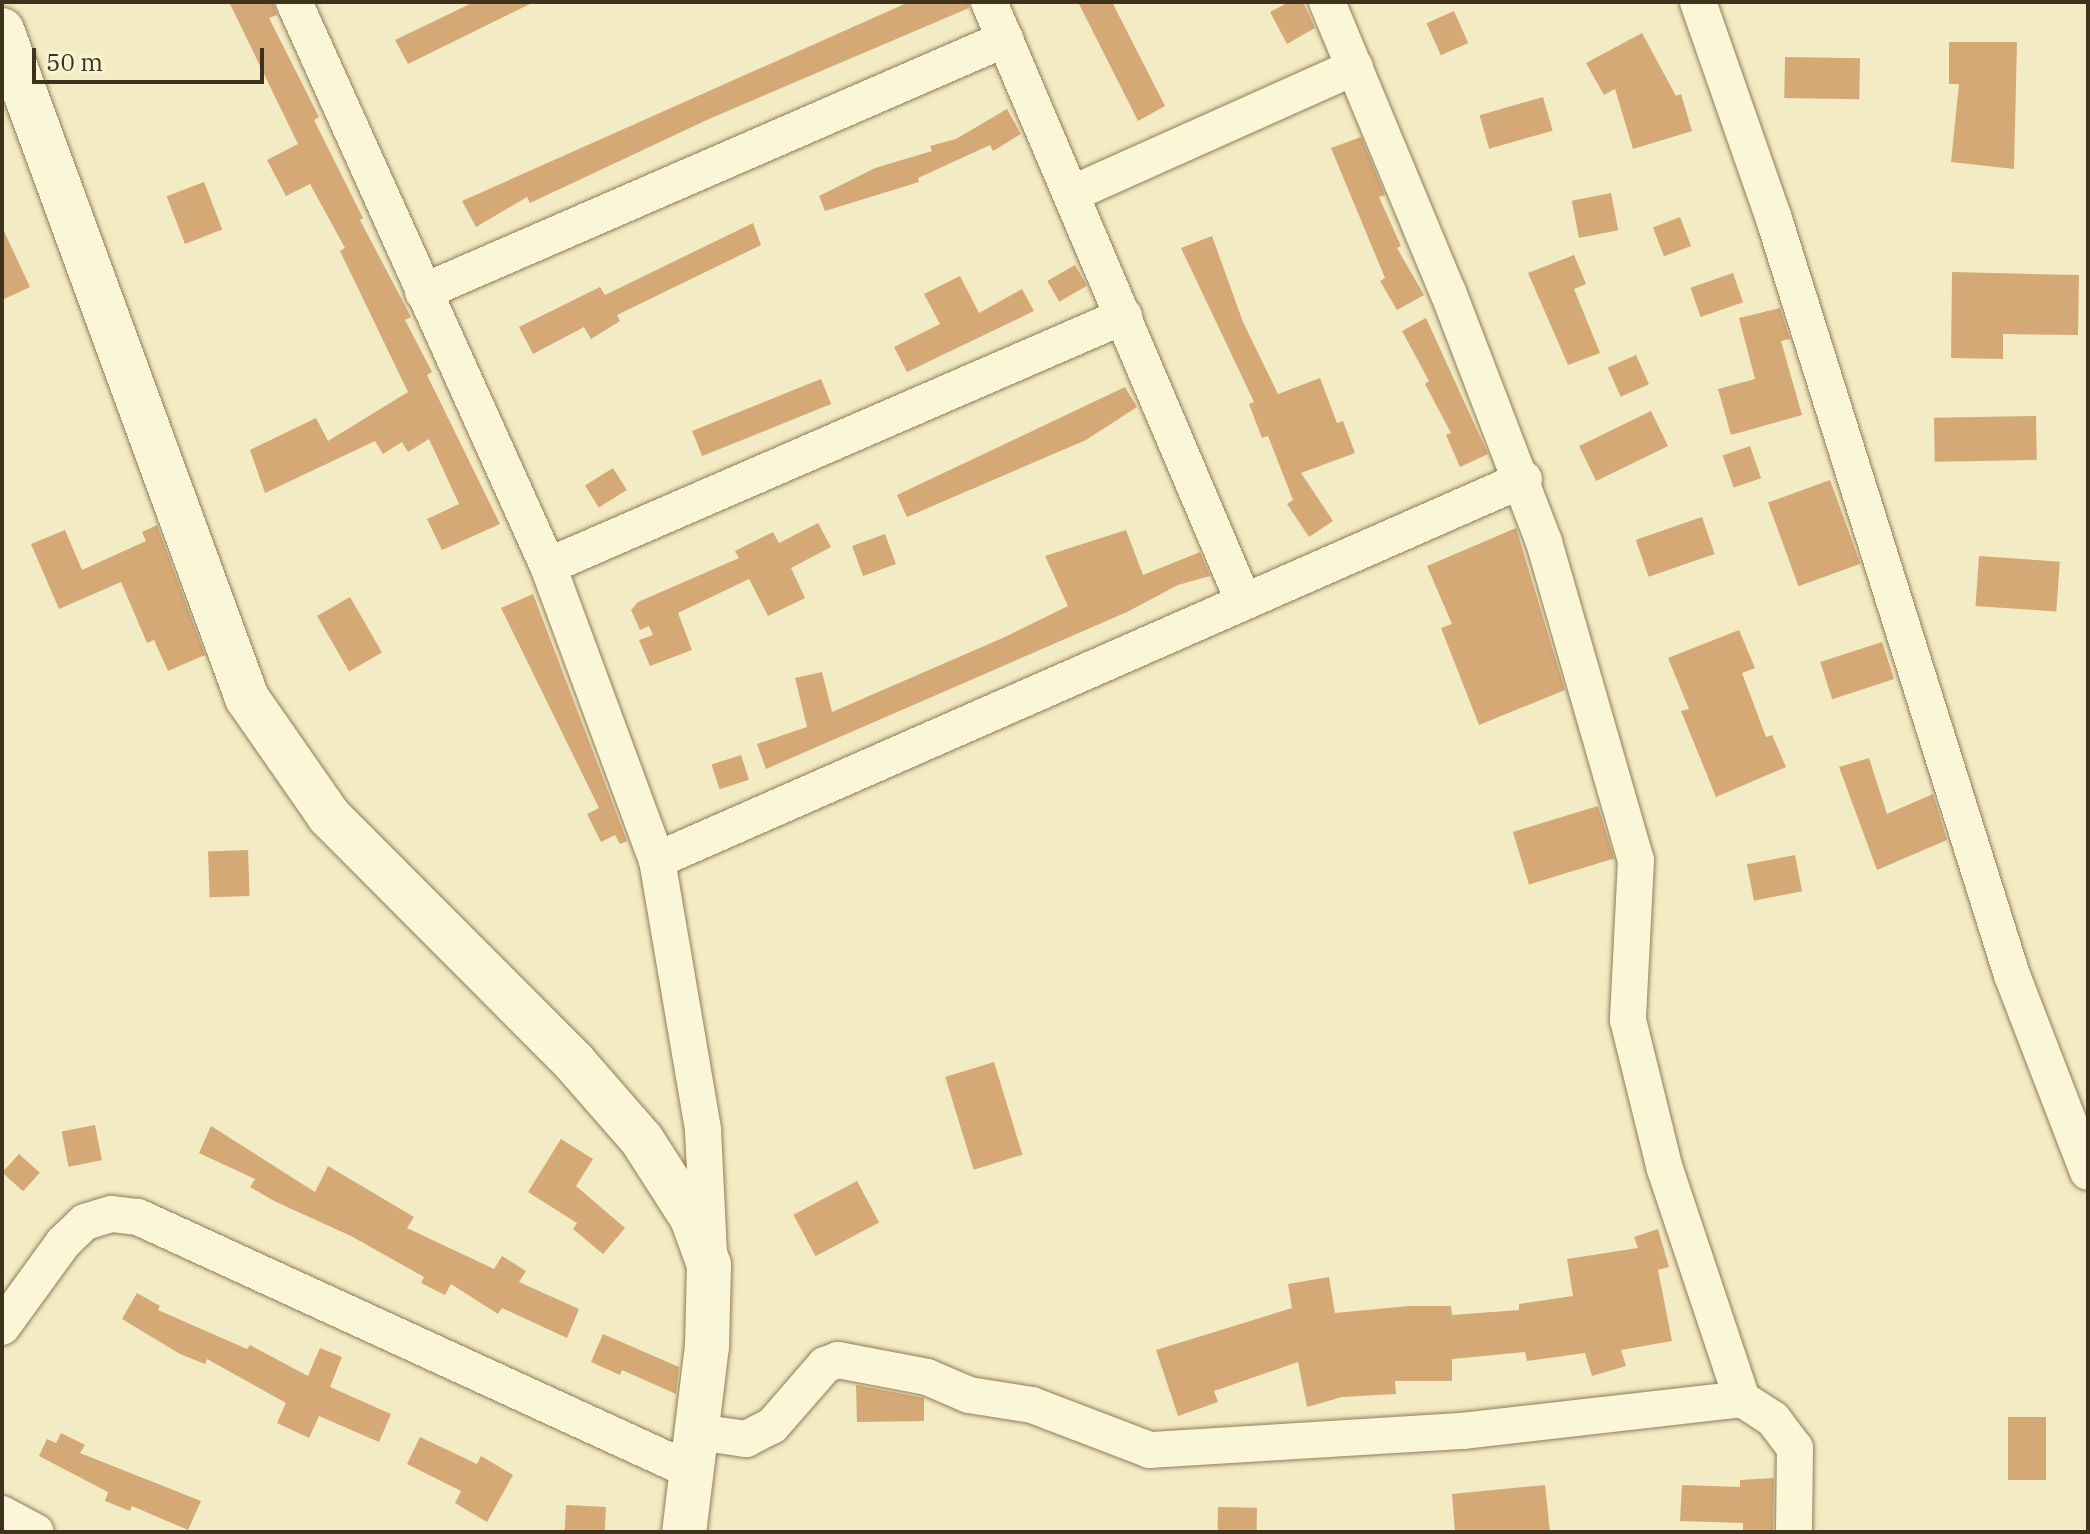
<!DOCTYPE html>
<html>
<head>
<meta charset="utf-8">
<style>
	body { margin:0 }
	#map { position:relative; width:2090px; height:1534px; overflow:hidden; background:#f3ebc4; font-family:"IBM Plex Serif",serif }
	div>[style] { position:absolute }
	.building>* { inset:0; background:#d5a976; transform-origin:0 0 }
	.roads { filter:drop-shadow(0 0 2px #907d58) drop-shadow(0 0 2px #907d58) }
	.street>* { height:36px; margin:-18px; padding:0 18px; transform-origin:18px; border-radius:18px; background:#fcf6d9 }
	.secondary>* { height:44px; margin:-22px; padding:0 22px; transform-origin:22px; border-radius:22px; background:#fcf6d9 }
	span { translate:-50% -50%; white-space:nowrap; text-align:center; line-height:1.15; -webkit-text-stroke:7px #f9f3d5; paint-order:stroke }
	.frame { position:absolute; inset:0; border:4px solid #3f321d; pointer-events:none }
	.scale { position:absolute; left:32px; top:48px; width:232px; height:36px; box-sizing:border-box; border:4px solid #3f321d; border-top:0; padding-left:10px; font-size:24px; line-height:28px; white-space:nowrap; color:#3f321d; -webkit-text-stroke:6px #f9f3d5; paint-order:stroke }
</style>
</head>
<body>
<div id="map">
	<div class="building">
		<div style="clip-path:polygon(229px 2px,273px 2px,277px 15px,269px 18px,319px 117px,314px 120px,363px 218px,360px 220px,411px 317px,405px 320px,432px 372px,427px 375px,500px 524px,442px 550px,427px 519px,459px 504px,429px 439px,408px 452px,402px 442px,383px 454px,375px 441px,265px 493px,250px 450px,316px 418px,328px 441px,408px 392px,340px 251px,345px 248px,310px 184px,286px 196px,267px 160px,298px 144px)"></div>
		<div style="clip-path:polygon(474px 2px,534px 2px,408px 64px,395px 40px)"></div>
		<div style="clip-path:polygon(909px 2px,968px 2px,969px 8px,709px 119px,530px 203px,527px 197px,476px 227px,462px 201px)"></div>
		<div style="clip-path:polygon(1078px 2px,1112px 2px,1165px 106px,1138px 121px)"></div>
		<div style="clip-path:polygon(1289px 2px,1303px 2px,1315px 28px,1287px 44px,1270px 12px)"></div>
		<div style="left:1454px;top:11px;width:35px;height:30px;rotate:66deg"></div>
		<div style="clip-path:polygon(1642px 33px,1676px 96px,1681px 94px,1692px 131px,1633px 149px,1615px 89px,1604px 95px,1586px 63px)"></div>
		<div style="clip-path:polygon(1949px 42px,2017px 42px,2014px 169px,1951px 162px,1959px 84px,1949px 84px)"></div>
		<div style="left:1785px;top:57px;width:75px;height:41px;rotate:1deg"></div>
		<div style="left:1543px;top:97px;width:35px;height:66px;rotate:74deg"></div>
		<div style="clip-path:polygon(1007px 109px,1021px 134px,993px 151px,990px 145px,918px 178px,919px 182px,825px 211px,819px 196px,875px 168px,932px 151px,930px 146px,956px 139px)"></div>
		<div style="clip-path:polygon(1361px 137px,1385px 195px,1379px 197px,1401px 246px,1397px 248px,1424px 295px,1397px 310px,1380px 281px,1385px 278px,1331px 148px)"></div>
		<div style="left:204px;top:182px;width:51px;height:40px;rotate:69deg"></div>
		<div style="left:1611px;top:193px;width:38px;height:40px;rotate:79deg"></div>
		<div style="left:1680px;top:217px;width:31px;height:29px;rotate:69deg"></div>
		<div style="clip-path:polygon(753px 223px,761px 245px,617px 315px,620px 321px,591px 339px,584px 327px,533px 354px,519px 327px,600px 287px,605px 295px)"></div>
		<div style="clip-path:polygon(2px 227px,30px 287px,2px 300px)"></div>
		<div style="clip-path:polygon(1212px 236px,1243px 322px,1278px 394px,1320px 378px,1337px 423px,1343px 421px,1355px 453px,1301px 473px,1333px 521px,1309px 537px,1287px 504px,1293px 500px,1268px 436px,1262px 438px,1249px 404px,1254px 402px,1181px 248px)"></div>
		<div style="clip-path:polygon(1574px 255px,1586px 284px,1574px 289px,1600px 353px,1568px 365px,1528px 273px)"></div>
		<div style="left:1075px;top:265px;width:24px;height:32px;rotate:60deg"></div>
		<div style="clip-path:polygon(1952px 272px,2079px 275px,2078px 335px,2003px 334px,2003px 359px,1951px 358px)"></div>
		<div style="left:1733px;top:273px;width:31px;height:45px;rotate:71deg"></div>
		<div style="clip-path:polygon(960px 276px,979px 313px,1022px 289px,1034px 311px,907px 372px,894px 347px,940px 324px,924px 294px)"></div>
		<div style="clip-path:polygon(1780px 308px,1790px 339px,1781px 341px,1802px 415px,1731px 435px,1718px 389px,1755px 379px,1739px 318px)"></div>
		<div style="clip-path:polygon(1426px 318px,1488px 454px,1460px 467px,1446px 435px,1451px 433px,1425px 384px,1429px 381px,1402px 331px)"></div>
		<div style="left:1636px;top:355px;width:32px;height:31px;rotate:66deg"></div>
		<div style="left:821px;top:379px;width:27px;height:139px;rotate:68deg"></div>
		<div style="clip-path:polygon(1125px 387px,1137px 407px,1086px 440px,907px 517px,897px 495px)"></div>
		<div style="left:1651px;top:411px;width:39px;height:80px;rotate:64deg"></div>
		<div style="left:2036px;top:416px;width:44px;height:102px;rotate:89deg"></div>
		<div style="left:1750px;top:446px;width:34px;height:29px;rotate:71deg"></div>
		<div style="left:613px;top:468px;width:26px;height:33px;rotate:58deg"></div>
		<div style="left:1830px;top:480px;width:89px;height:66px;rotate:70deg"></div>
		<div style="left:1702px;top:517px;width:39px;height:70px;rotate:71deg"></div>
		<div style="clip-path:polygon(818px 523px,831px 547px,791px 568px,805px 598px,768px 616px,749px 579px,678px 613px,692px 650px,650px 666px,639px 640px,653px 635px,649px 626px,640px 630px,631px 610px,638px 602px,739px 558px,735px 551px,773px 532px,779px 543px)"></div>
		<div style="clip-path:polygon(157px 525px,205px 655px,168px 671px,154px 640px,147px 643px,121px 582px,59px 609px,31px 544px,65px 530px,82px 570px,146px 541px,142px 532px)"></div>
		<div style="clip-path:polygon(1516px 528px,1565px 690px,1479px 725px,1441px 628px,1452px 624px,1427px 566px)"></div>
		<div style="clip-path:polygon(1126px 530px,1143px 575px,1200px 552px,1210px 576px,1178px 585px,1127px 612px,766px 769px,757px 744px,807px 727px,795px 678px,822px 672px,832px 712px,1005px 637px,1068px 606px,1045px 556px)"></div>
		<div style="left:885px;top:534px;width:32px;height:35px;rotate:70deg"></div>
		<div style="left:1979px;top:556px;width:81px;height:50px;rotate:4deg"></div>
		<div style="clip-path:polygon(533px 594px,627px 841px,620px 844px,615px 835px,601px 842px,587px 814px,599px 808px,501px 608px)"></div>
		<div style="left:350px;top:597px;width:64px;height:38px;rotate:60deg"></div>
		<div style="clip-path:polygon(1739px 630px,1755px 668px,1742px 673px,1766px 737px,1772px 735px,1786px 767px,1716px 797px,1681px 711px,1689px 709px,1668px 658px)"></div>
		<div style="left:1882px;top:642px;width:39px;height:65px;rotate:72deg"></div>
		<div style="left:741px;top:755px;width:26px;height:31px;rotate:72deg"></div>
		<div style="clip-path:polygon(1869px 758px,1887px 814px,1933px 794px,1947px 840px,1877px 870px,1839px 767px)"></div>
		<div style="left:1598px;top:806px;width:55px;height:89px;rotate:73deg"></div>
		<div style="left:248px;top:850px;width:46px;height:40px;rotate:88deg"></div>
		<div style="left:1795px;top:855px;width:37px;height:49px;rotate:79deg"></div>
		<div style="left:994px;top:1062px;width:97px;height:51px;rotate:73deg"></div>
		<div style="left:95px;top:1125px;width:36px;height:34px;rotate:79deg"></div>
		<div style="clip-path:polygon(211px 1126px,315px 1192px,328px 1166px,414px 1217px,407px 1228px,494px 1269px,502px 1256px,526px 1271px,519px 1282px,579px 1309px,567px 1338px,502px 1308px,498px 1314px,451px 1284px,445px 1295px,421px 1283px,424px 1277px,351px 1236px,274px 1201px,250px 1187px,255px 1179px,199px 1153px)"></div>
		<div style="clip-path:polygon(561px 1139px,593px 1159px,576px 1186px,625px 1228px,603px 1254px,573px 1229px,577px 1223px,528px 1192px)"></div>
		<div style="left:19px;top:1154px;width:28px;height:25px;rotate:42deg"></div>
		<div style="left:857px;top:1181px;width:47px;height:72px;rotate:62deg"></div>
		<div style="clip-path:polygon(1658px 1229px,1669px 1267px,1658px 1270px,1672px 1341px,1621px 1350px,1626px 1366px,1592px 1376px,1585px 1353px,1527px 1361px,1525px 1352px,1452px 1359px,1452px 1381px,1395px 1381px,1396px 1394px,1342px 1397px,1307px 1407px,1298px 1362px,1214px 1391px,1218px 1402px,1178px 1416px,1156px 1350px,1292px 1308px,1288px 1284px,1329px 1277px,1335px 1313px,1409px 1306px,1451px 1306px,1452px 1315px,1519px 1310px,1519px 1304px,1573px 1296px,1567px 1259px,1638px 1248px,1634px 1237px)"></div>
		<div style="clip-path:polygon(137px 1293px,160px 1306px,158px 1310px,247px 1349px,250px 1345px,308px 1376px,320px 1348px,342px 1357px,330px 1387px,391px 1414px,379px 1442px,319px 1416px,309px 1438px,277px 1423px,286px 1403px,207px 1359px,205px 1364px,180px 1354px,122px 1319px)"></div>
		<div style="clip-path:polygon(603px 1334px,679px 1367px,676px 1394px,622px 1370px,620px 1375px,591px 1362px)"></div>
		<div style="clip-path:polygon(856px 1385px,924px 1398px,924px 1421px,857px 1422px)"></div>
		<div style="left:2008px;top:1417px;width:38px;height:63px"></div>
		<div style="clip-path:polygon(61px 1433px,85px 1445px,80px 1453px,201px 1501px,188px 1530px,132px 1506px,130px 1511px,105px 1501px,108px 1492px,39px 1456px,47px 1439px,56px 1443px)"></div>
		<div style="clip-path:polygon(420px 1437px,477px 1464px,481px 1456px,513px 1475px,487px 1522px,455px 1503px,461px 1491px,407px 1464px)"></div>
		<div style="clip-path:polygon(1774px 1478px,1773px 1532px,1743px 1532px,1743px 1523px,1680px 1521px,1682px 1485px,1740px 1487px,1740px 1480px)"></div>
		<div style="clip-path:polygon(1545px 1485px,1550px 1532px,1455px 1532px,1452px 1494px)"></div>
		<div style="left:566px;top:1505px;width:40px;height:27px;rotate:3deg"></div>
		<div style="left:1218px;top:1507px;width:39px;height:25px;rotate:1deg"></div>
	</div>
	<div class="roads">
		<div class="street">
			<div style="left:294px;top:2px;width:619px;rotate:65.76deg"></div>
			<div style="left:548px;top:566px;width:314px;rotate:69.7deg"></div>
			<div style="left:657px;top:860px;width:274px;rotate:80.3deg"></div>
			<div style="left:703px;top:1130px;width:121px;rotate:87.2deg"></div>
			<div style="left:989px;top:2px;width:650px;rotate:66.99deg"></div>
			<div style="left:1327px;top:2px;width:314px;rotate:67.4deg"></div>
			<div style="left:1448px;top:292px;width:268px;rotate:69deg"></div>
			<div style="left:1544px;top:542px;width:331px;rotate:73.9deg"></div>
			<div style="left:1636px;top:860px;width:160px;rotate:92.9deg"></div>
			<div style="left:1628px;top:1020px;width:154px;rotate:76.1deg"></div>
			<div style="left:1665px;top:1169px;width:243px;rotate:71.5deg"></div>
			<div style="left:1698px;top:2px;width:230px;rotate:70.7deg"></div>
			<div style="left:1774px;top:219px;width:793px;rotate:72.53deg"></div>
			<div style="left:2012px;top:975px;width:211px;rotate:68.9deg"></div>
			<div style="left:1071px;top:194px;width:311px;rotate:-24.1deg"></div>
			<div style="left:423px;top:292px;width:635px;rotate:-23.49deg"></div>
			<div style="left:548px;top:566px;width:628px;rotate:-23.46deg"></div>
			<div style="left:657px;top:860px;width:947px;rotate:-23.72deg"></div>
			<div style="left:2px;top:1327px;width:104px;rotate:-54deg"></div>
			<div style="left:63px;top:1243px;width:30px;rotate:-44deg"></div>
			<div style="left:85px;top:1222px;width:28px;rotate:-17deg"></div>
			<div style="left:112px;top:1214px;width:26px;rotate:7deg"></div>
			<div style="left:138px;top:1217px;width:612px;rotate:24.64deg"></div>
			<div style="left:698px;top:1432px;width:49px;rotate:8.3deg"></div>
			<div style="left:746px;top:1439px;width:29px;rotate:-27deg"></div>
			<div style="left:772px;top:1426px;width:81px;rotate:-49deg"></div>
			<div style="left:825px;top:1365px;width:14px;rotate:-21deg"></div>
			<div style="left:838px;top:1360px;width:91px;rotate:10.8deg"></div>
			<div style="left:927px;top:1377px;width:46px;rotate:23.2deg"></div>
			<div style="left:969px;top:1395px;width:64px;rotate:9deg"></div>
			<div style="left:1032px;top:1405px;width:126px;rotate:20.9deg"></div>
			<div style="left:1150px;top:1450px;width:313px;rotate:-3.5deg"></div>
			<div style="left:1462px;top:1431px;width:282px;rotate:-6.5deg"></div>
			<div style="left:1742px;top:1399px;width:37px;rotate:33deg"></div>
			<div style="left:1773px;top:1419px;width:36px;rotate:53deg"></div>
			<div style="left:1795px;top:1448px;width:84px;rotate:90.7deg"></div>
			<div style="left:2px;top:1514px;width:38px;rotate:28deg"></div>
		</div>
		<div class="secondary">
			<div style="left:2px;top:30px;width:712px;rotate:69.86deg"></div>
			<div style="left:247px;top:698px;width:144px;rotate:55.2deg"></div>
			<div style="left:329px;top:816px;width:347px;rotate:45.1deg"></div>
			<div style="left:574px;top:1062px;width:103px;rotate:48.9deg"></div>
			<div style="left:642px;top:1140px;width:93px;rotate:57.3deg"></div>
			<div style="left:692px;top:1218px;width:50px;rotate:70.1deg"></div>
			<div style="left:709px;top:1265px;width:81px;rotate:91.4deg"></div>
			<div style="left:707px;top:1346px;width:187px;rotate:97deg"></div>
		</div>
	</div>
	<div class="frame"></div>
	<div class="scale">50 m</div>
</div>
</body>
</html>
